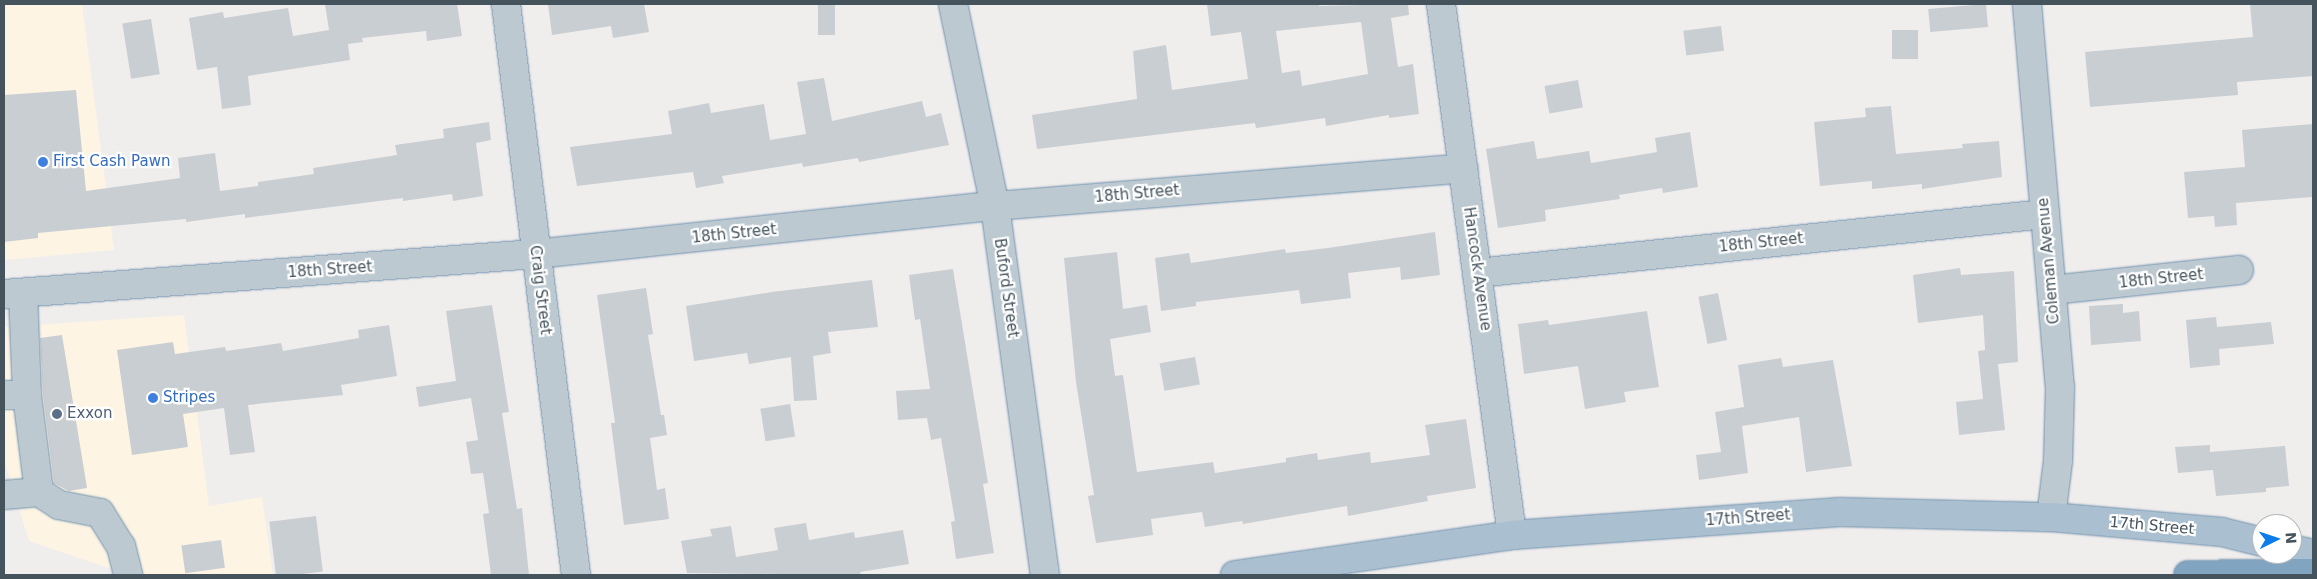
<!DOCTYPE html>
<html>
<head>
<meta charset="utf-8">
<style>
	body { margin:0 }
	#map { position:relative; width:2317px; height:579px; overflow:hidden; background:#f0eded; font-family:"DejaVu Sans",sans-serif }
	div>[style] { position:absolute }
	.commercial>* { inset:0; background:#fdf4e4 }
	.building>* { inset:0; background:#c9ced3; transform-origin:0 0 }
	.roads { filter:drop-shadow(0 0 1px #6c8fac) drop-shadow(0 0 1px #6c8fac) }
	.minor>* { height:28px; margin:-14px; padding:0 14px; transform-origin:14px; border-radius:14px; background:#bcc9d1 }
	.major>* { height:28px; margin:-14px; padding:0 14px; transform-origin:14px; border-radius:14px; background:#aabfcf }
	.highway>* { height:28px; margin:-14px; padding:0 14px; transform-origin:14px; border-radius:14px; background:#81a4c1 }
	.dots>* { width:14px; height:14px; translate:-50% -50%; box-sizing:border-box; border:2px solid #fff; border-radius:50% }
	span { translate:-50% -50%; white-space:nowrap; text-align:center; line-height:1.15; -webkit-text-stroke:4.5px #fff; paint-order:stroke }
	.shop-label { font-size:15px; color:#366cbe }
	.left { translate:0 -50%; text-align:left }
	.street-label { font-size:15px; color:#44535c }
	.service-label { font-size:15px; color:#4e5e75 }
	.frame { position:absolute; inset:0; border:5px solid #44535c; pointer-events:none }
	.north { position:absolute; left:2252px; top:514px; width:50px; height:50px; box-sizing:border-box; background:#fff; border:1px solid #b4babe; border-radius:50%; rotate:86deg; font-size:14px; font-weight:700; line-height:20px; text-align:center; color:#44535c }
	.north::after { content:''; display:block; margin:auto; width:18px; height:22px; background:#0b7eec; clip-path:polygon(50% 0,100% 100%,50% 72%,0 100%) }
</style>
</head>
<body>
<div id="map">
	<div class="commercial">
		<div style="clip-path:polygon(82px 4px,114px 250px,4px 260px,4px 5px)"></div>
		<div style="clip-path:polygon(184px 315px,209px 506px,262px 497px,273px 575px,129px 575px,29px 541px,4px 460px,4px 327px)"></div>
	</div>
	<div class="building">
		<div style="clip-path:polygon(325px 4px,457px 4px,462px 36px,427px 41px,426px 31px,362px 38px,363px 42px,348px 44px,350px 60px,248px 76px,251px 105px,222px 109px,217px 67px,197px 70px,189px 18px,223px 12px,224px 18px,288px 8px,293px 36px,329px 30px)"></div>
		<div style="clip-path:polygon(548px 4px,644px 4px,649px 32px,613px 38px,611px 26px,552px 35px)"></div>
		<div style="left:818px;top:4px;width:17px;height:31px"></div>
		<div style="clip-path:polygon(evenodd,1207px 4px,1319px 4px,1319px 6px,1408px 4px,1409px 15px,1391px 18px,1398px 67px,1413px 64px,1419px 114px,1389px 118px,1389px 115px,1326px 126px,1325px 118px,1256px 128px,1255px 123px,1037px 149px,1032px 115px,1137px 99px,1133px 51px,1166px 45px,1172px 90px,1248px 79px,1241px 32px,1211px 36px,1207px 4px,1361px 22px,1368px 74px,1302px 86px,1300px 70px,1282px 73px,1276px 31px,1361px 22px)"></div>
		<div style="left:1986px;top:4px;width:23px;height:58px;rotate:85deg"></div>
		<div style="clip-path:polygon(2250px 4px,2312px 4px,2313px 76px,2237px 82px,2238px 95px,2090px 107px,2085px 52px,2253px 37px)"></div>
		<div style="left:151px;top:19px;width:56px;height:29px;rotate:81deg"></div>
		<div style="left:1721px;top:26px;width:25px;height:38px;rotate:83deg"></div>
		<div style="left:1918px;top:30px;width:29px;height:26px;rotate:90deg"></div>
		<div style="clip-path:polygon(824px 78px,832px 121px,922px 101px,926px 117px,941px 113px,949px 145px,859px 162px,858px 158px,803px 167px,802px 163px,722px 176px,724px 183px,696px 188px,693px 172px,577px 186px,570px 147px,672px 134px,668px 111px,709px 103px,711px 113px,764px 104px,770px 140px,806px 134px,797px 82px)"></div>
		<div style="left:1578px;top:80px;width:28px;height:34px;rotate:80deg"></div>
		<div style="clip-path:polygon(76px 90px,86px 191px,180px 178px,178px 158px,215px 153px,220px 191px,258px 186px,258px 182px,314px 174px,313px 168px,397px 155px,395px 145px,444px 138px,443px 129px,489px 122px,491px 140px,476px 143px,483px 196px,453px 201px,452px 194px,403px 201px,403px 198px,245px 218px,245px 214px,186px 222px,186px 219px,38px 233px,38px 238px,4px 242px,4px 95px)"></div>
		<div style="clip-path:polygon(1891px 106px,1896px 154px,1963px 148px,1962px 144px,1999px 141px,2002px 177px,1922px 189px,1922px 184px,1872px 189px,1872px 181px,1820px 186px,1814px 122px,1866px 117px,1865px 108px)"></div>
		<div style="clip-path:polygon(2313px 124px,2313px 197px,2236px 203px,2237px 225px,2215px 227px,2214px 216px,2188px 218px,2184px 172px,2245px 167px,2242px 130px)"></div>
		<div style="clip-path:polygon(1690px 132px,1698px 187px,1663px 193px,1662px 188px,1619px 195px,1620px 199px,1545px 210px,1546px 221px,1498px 228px,1486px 149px,1534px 141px,1537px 159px,1589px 151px,1591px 163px,1657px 152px,1655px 138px)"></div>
		<div style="clip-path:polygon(1435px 232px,1440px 275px,1401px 280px,1400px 267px,1348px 273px,1351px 298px,1301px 304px,1299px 290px,1196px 302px,1196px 306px,1161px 311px,1155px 258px,1189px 253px,1191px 263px,1285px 249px,1286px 253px,1328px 248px)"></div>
		<div style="clip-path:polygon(1117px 252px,1123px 309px,1147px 305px,1151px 332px,1110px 339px,1115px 376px,1123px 375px,1137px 472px,1213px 462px,1215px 473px,1286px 462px,1286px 458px,1317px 453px,1318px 460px,1370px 452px,1371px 463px,1430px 455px,1425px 425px,1466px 419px,1476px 488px,1427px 496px,1428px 501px,1348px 516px,1347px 506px,1243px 524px,1242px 521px,1205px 527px,1202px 512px,1151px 519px,1153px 535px,1096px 543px,1088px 496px,1094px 495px,1076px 382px,1064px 258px)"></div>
		<div style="clip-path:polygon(1960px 268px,1961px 275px,2014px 271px,2018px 362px,1998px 364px,2005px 430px,1959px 435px,1956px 402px,1983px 399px,1978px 351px,1985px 350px,1983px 315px,1918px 323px,1913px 275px)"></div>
		<div style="clip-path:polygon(953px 269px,988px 483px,983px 484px,994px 553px,956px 559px,951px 522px,955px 521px,941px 438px,931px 440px,927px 418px,898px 420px,896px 391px,930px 389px,920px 319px,915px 320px,909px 275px)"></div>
		<div style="clip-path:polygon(872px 280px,878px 327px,828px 332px,831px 353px,813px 356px,817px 400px,794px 401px,791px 357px,749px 364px,747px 353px,694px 361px,686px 306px,772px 292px)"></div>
		<div style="clip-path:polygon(646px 288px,653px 334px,648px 335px,661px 415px,664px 415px,667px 435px,650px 438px,657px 490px,665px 488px,669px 519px,624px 525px,611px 423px,615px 423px,597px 295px)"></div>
		<div style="left:1718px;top:293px;width:48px;height:20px;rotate:79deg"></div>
		<div style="clip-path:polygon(2123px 304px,2123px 313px,2139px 311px,2141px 341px,2091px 345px,2089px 306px)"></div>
		<div style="clip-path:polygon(492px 305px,509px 412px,502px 413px,517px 509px,522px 508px,529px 575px,491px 575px,483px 514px,489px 513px,483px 473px,471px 474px,466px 442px,478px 440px,471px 398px,419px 407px,416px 387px,456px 381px,446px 311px)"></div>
		<div style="clip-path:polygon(1647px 311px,1659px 387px,1624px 392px,1626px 402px,1585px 409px,1578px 366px,1524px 374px,1518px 324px,1548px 320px,1549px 325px)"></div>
		<div style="clip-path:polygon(2216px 317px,2217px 327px,2271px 322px,2274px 344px,2219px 349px,2220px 365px,2190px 368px,2186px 320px)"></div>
		<div style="clip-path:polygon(389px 325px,397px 376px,341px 385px,343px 395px,248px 405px,255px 452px,230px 455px,224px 408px,183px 414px,188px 447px,132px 455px,117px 350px,173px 342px,175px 354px,225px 347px,226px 351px,281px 343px,283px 351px,359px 338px,358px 330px)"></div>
		<div style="clip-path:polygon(62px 335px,87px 488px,69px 491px,54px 483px,43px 394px,40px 338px)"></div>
		<div style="left:1195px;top:357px;width:28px;height:36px;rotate:80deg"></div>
		<div style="clip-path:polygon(1781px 358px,1783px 367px,1833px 360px,1852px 466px,1806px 472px,1799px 417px,1742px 426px,1748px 473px,1699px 480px,1696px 455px,1721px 452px,1715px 412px,1744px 407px,1738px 365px)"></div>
		<div style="left:790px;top:404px;width:33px;height:30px;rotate:81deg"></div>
		<div style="clip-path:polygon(2210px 445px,2210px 452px,2285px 446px,2289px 486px,2266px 488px,2266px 492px,2216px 496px,2213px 470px,2178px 473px,2175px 447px)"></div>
		<div style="left:316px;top:516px;width:56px;height:47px;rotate:83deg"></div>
		<div style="clip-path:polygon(806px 523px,809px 540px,854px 532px,855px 538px,903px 530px,909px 564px,860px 572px,861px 575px,687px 573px,681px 541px,712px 536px,710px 529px,731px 526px,736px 557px,778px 550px,774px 528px)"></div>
		<div style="left:221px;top:540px;width:28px;height:40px;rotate:82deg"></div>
	</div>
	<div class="roads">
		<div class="minor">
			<div style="left:506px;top:4px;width:575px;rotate:83.01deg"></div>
			<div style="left:953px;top:4px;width:206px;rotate:78.3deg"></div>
			<div style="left:995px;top:206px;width:372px;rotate:82.3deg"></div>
			<div style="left:1441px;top:4px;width:536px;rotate:82.38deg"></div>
			<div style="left:2027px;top:4px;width:384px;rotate:85.1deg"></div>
			<div style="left:2060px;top:387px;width:74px;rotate:91.5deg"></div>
			<div style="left:2058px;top:461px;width:56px;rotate:97.1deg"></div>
			<div style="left:1477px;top:273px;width:571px;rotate:-5.93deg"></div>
			<div style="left:2052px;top:290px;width:188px;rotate:-6.1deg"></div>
			<div style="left:4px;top:294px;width:533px;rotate:-4.31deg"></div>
			<div style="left:535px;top:254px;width:462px;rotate:-6deg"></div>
			<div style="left:995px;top:206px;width:470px;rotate:-4.6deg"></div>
			<div style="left:23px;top:294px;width:101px;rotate:87.7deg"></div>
			<div style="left:27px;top:395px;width:98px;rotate:82.9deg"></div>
			<div style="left:4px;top:395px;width:23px"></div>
			<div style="left:4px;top:495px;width:35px;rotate:-5deg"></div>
			<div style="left:39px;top:492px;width:24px;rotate:33deg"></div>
			<div style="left:59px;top:505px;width:42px;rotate:11deg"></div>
			<div style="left:100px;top:513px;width:39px;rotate:58deg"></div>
			<div style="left:121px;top:546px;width:30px;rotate:76deg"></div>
		</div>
		<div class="major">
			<div style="left:2292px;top:549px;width:22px;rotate:13deg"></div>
			<div style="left:1235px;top:575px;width:280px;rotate:-8.2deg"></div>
			<div style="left:1512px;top:535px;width:329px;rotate:-4deg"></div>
			<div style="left:1840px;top:512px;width:211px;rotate:1.4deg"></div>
			<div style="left:2051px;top:517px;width:172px;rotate:5deg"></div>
			<div style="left:2222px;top:532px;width:41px;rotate:14deg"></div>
		</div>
		<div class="highway">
			<div style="left:2188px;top:575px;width:125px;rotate:-0.9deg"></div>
		</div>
	</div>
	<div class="dots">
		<div style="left:43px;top:162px;background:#3f7fe0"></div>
		<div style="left:153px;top:398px;background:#3f7fe0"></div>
		<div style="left:57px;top:414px;background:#5c6f8a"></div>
	</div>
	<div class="shop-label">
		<span class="left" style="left:53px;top:162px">First Cash Pawn</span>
		<span class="left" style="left:163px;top:398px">Stripes</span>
	</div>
	<div class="street-label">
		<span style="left:1137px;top:194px;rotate:-5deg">18th Street</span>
		<span style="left:734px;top:234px;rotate:-6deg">18th Street</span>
		<span style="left:1761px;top:243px;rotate:-6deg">18th Street</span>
		<span style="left:2049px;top:261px;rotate:-95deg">Coleman Avenue</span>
		<span style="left:1477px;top:269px;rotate:82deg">Hancock Avenue</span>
		<span style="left:330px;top:270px;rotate:-4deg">18th Street</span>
		<span style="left:2161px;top:279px;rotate:-6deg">18th Street</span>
		<span style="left:1006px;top:288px;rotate:82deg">Buford Street</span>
		<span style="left:540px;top:290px;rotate:83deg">Craig Street</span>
		<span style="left:1748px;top:518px;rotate:-4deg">17th Street</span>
		<span style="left:2152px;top:526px;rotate:5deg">17th Street</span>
	</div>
	<div class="service-label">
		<span class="left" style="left:67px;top:414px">Exxon</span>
	</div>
	<div class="frame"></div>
	<div class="north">N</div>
</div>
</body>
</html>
